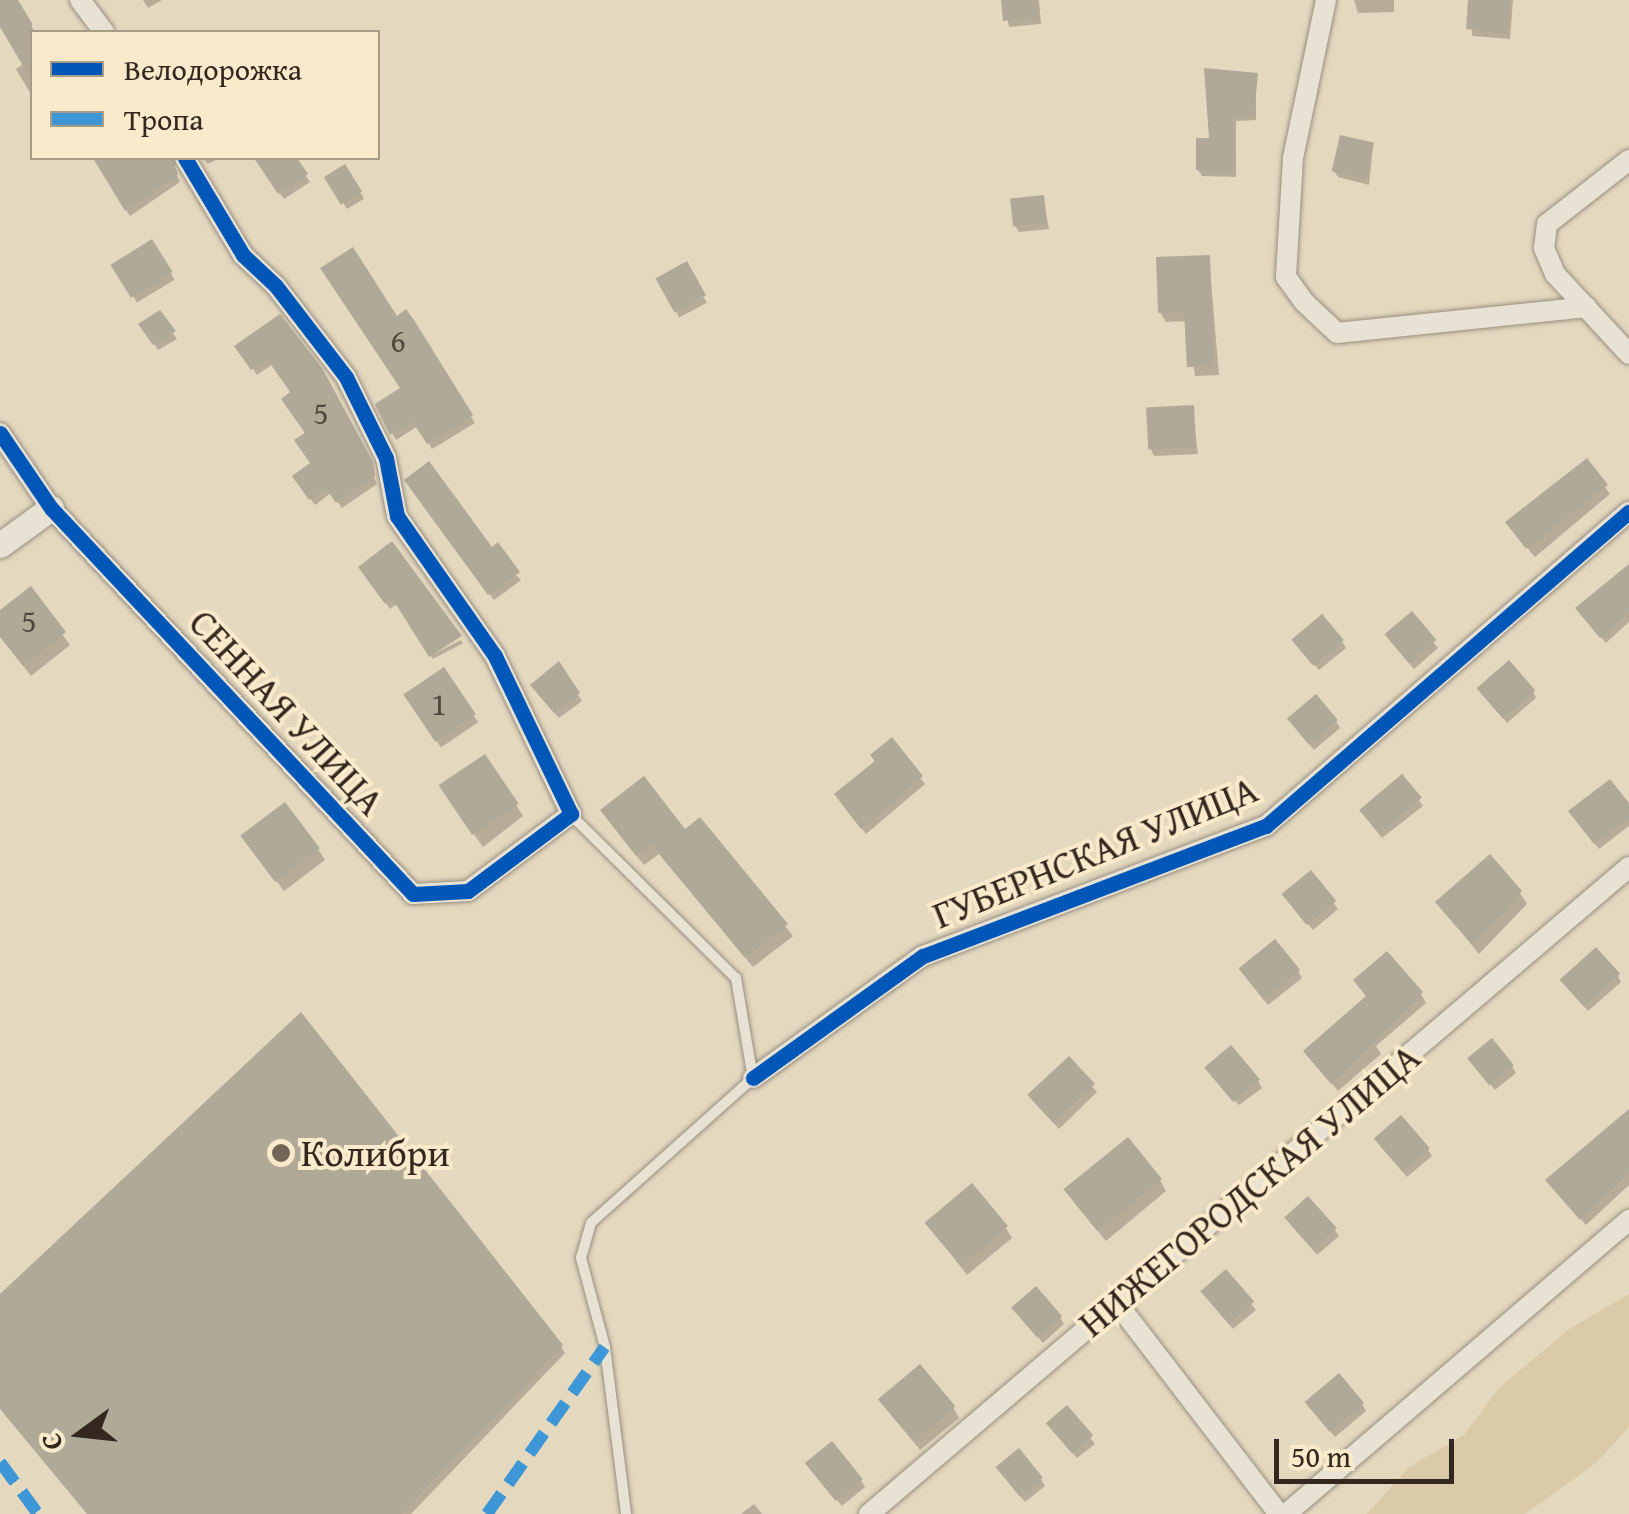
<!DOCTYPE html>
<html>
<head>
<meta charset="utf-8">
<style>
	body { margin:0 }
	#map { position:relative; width:1629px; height:1514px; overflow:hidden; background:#e4d8be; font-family:"Gentium Book Plus",serif }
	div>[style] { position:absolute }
	.green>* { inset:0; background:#dbcaa8 }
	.shadow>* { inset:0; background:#0003; transform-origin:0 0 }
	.building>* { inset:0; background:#b1a998; transform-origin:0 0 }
	.roads { filter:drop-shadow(0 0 2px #988f80) drop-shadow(0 0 2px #988f80) }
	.service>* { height:10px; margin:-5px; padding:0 5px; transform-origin:5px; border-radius:5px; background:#e8e2d5 }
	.minor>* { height:20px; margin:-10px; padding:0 10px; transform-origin:10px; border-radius:10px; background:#e8e2d5 }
	.tertiary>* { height:25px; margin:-12.5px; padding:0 12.5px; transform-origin:12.5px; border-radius:12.5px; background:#e8e2d5 }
	.quiet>* { height:12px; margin-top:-6px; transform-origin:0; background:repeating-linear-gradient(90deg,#3d96d5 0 25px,transparent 0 37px) }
	.cycleway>* { height:15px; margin:-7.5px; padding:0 7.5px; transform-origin:7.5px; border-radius:7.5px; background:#0057b8 }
	.dots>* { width:28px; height:28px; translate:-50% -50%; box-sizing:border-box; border:5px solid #f8eaca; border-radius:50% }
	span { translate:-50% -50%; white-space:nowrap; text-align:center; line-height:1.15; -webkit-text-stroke:8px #f8eaca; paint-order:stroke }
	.number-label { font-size:32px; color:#52483d }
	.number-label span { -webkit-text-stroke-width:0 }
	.street-label { font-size:38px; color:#33271f }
	.poi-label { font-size:38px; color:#33271f }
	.left { translate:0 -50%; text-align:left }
	.legend { position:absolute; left:30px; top:30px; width:350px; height:130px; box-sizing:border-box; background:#f8eaca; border:2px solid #a99c86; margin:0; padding:12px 18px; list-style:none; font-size:30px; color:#33271f }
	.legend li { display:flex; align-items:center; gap:20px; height:50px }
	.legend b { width:50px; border:2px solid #a99c86 }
	.north { position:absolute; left:30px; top:1384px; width:100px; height:100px; -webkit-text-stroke:8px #f8eaca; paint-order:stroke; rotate:255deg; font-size:28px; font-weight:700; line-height:40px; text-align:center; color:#33271f }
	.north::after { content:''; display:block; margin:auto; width:35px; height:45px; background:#33271f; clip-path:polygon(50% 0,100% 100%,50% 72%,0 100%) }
	.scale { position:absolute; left:1274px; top:1439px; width:180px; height:45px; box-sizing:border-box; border:5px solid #33271f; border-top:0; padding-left:12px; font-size:30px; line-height:35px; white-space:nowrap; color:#33271f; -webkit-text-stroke:8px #f8eaca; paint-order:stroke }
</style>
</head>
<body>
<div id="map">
	<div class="green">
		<div style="clip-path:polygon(1629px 1294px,1629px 1427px,1596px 1463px,1525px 1514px,1367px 1514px,1409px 1467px,1464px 1435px,1499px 1388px,1568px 1330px)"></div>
	</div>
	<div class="shadow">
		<div style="clip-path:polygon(0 0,16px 0,35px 32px,32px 96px,16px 69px,25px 63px,0 22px)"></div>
		<div style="clip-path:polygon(143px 0,162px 0,148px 8px)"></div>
		<div style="clip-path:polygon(1004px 0,1039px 0,1041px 24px,1009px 27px)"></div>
		<div style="clip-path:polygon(1354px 0,1394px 0,1394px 12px,1358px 13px)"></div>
		<div style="clip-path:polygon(1471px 0,1513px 0,1510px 39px,1472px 36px)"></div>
		<div style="clip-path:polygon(1256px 76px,1256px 120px,1236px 121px,1236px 177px,1202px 176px,1198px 170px,1211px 140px)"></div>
		<div style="clip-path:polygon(1373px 146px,1369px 185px,1338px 177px,1334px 171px)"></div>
		<div style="clip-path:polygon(93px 158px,178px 158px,174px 168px,180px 182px,130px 216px)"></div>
		<div style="clip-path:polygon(202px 158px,219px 158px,208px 164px)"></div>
		<div style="clip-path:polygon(256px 158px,294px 158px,310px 182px,284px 199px)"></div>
		<div style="left:345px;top:167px;width:37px;height:20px;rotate:59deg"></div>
		<div style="clip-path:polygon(1043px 198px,1049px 229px,1019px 232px,1015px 225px)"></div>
		<div style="left:152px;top:242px;width:44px;height:44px;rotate:59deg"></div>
		<div style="clip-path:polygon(1209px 258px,1219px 375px,1195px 376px,1187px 321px,1166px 322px,1160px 312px)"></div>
		<div style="left:686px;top:264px;width:44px;height:31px;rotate:62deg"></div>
		<div style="clip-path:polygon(159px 314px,177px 339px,158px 350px,141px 324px)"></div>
		<div style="clip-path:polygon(279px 317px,346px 413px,377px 484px,342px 508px,331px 493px,315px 505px,299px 483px,313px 464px,293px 394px,273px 364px,257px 375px,238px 346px)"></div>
		<div style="clip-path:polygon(396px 319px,412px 321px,475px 423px,432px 449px,418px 426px,396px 440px,378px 405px,403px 390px)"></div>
		<div style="clip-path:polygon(1192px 408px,1198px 454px,1154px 456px,1151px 449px)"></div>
		<div style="clip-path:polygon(1586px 461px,1610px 494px,1535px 557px,1514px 532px)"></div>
		<div style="clip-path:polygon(411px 488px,491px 550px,521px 580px,494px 600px)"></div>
		<div style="clip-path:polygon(392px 545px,398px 603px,390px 609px,365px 574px)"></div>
		<div style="clip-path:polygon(1629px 567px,1629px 622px,1606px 643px,1582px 615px)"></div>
		<div style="clip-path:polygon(30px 590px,70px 645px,31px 676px,0 636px,0 613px)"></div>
		<div style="clip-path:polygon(1412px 615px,1438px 648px,1414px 669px,1392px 642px)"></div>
		<div style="left:461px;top:640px;width:4px;height:34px;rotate:63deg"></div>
		<div style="clip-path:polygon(1342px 641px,1346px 648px,1319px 670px,1299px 647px)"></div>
		<div style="clip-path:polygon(559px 665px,582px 701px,559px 718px,537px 693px)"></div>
		<div style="left:443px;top:670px;width:63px;height:45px;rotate:56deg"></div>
		<div style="clip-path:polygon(1533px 691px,1536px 698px,1507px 723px,1484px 695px)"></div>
		<div style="clip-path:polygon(1336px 721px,1340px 728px,1314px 750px,1294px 726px)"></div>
		<div style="clip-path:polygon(891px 741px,925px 784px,866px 834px,841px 801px)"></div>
		<div style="clip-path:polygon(447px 796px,516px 805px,523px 816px,483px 847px)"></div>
		<div style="clip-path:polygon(1419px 800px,1423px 806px,1382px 838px,1365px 816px)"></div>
		<div style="clip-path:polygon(1629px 807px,1629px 826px,1599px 849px,1575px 818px)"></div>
		<div style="clip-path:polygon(700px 821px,793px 936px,753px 967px,659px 854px,644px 865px,610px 822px,685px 832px)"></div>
		<div style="clip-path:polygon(251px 847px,318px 849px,325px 860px,284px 891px)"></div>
		<div style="clip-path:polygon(1310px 873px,1338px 909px,1313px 930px,1289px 901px)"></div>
		<div style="clip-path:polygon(1520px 893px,1527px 904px,1479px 954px,1438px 902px)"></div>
		<div style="clip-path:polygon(1298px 971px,1302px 978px,1268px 1005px,1245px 976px)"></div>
		<div style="clip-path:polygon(1618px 976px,1621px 982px,1588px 1011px,1566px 986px)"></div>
		<div style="clip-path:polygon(1356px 981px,1421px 994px,1426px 1003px,1376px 1046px,1381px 1054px,1338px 1091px,1306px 1052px,1368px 998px)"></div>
		<div style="clip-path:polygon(1069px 1059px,1097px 1092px,1059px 1129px,1034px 1102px)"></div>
		<div style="clip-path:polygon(1475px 1065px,1512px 1066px,1516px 1073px,1495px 1090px)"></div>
		<div style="clip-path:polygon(1211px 1074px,1258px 1081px,1262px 1088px,1239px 1105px)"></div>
		<div style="clip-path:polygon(1629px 1125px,1629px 1185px,1586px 1225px,1552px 1187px)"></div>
		<div style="clip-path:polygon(1380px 1146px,1428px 1150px,1432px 1156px,1407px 1177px)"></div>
		<div style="clip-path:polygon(1160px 1180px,1166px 1191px,1106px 1241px,1074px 1202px)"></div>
		<div style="clip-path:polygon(927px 1223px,1006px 1228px,1012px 1238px,967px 1275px)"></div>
		<div style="clip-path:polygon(1291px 1225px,1335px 1230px,1339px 1236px,1317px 1255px)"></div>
		<div style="clip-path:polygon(1226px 1272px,1256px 1310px,1233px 1329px,1207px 1298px)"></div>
		<div style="clip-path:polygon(0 1298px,561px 1346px,565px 1353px,411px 1514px,88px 1514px,0 1408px)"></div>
		<div style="clip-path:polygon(1019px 1315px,1060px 1317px,1064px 1324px,1043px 1343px)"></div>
		<div style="clip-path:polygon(881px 1400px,953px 1407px,959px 1418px,920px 1450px)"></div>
		<div style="clip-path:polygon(1362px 1404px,1366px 1411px,1335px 1437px,1312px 1409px)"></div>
		<div style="clip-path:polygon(1067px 1409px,1095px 1444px,1077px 1458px,1053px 1430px)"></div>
		<div style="clip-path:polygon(812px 1471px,861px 1480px,865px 1487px,842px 1506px)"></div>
		<div style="clip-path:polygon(1003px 1475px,1041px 1479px,1045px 1486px,1025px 1502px)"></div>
		<div style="clip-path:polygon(754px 1504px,762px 1514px,741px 1514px)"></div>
	</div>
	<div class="building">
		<div style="clip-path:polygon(0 0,18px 0,32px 23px,32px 81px,0 27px)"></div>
		<div style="clip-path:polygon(1001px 0,1037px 0,1038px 18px,1003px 21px)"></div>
		<div style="clip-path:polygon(1468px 0,1510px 0,1507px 34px,1466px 29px)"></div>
		<div style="clip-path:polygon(1204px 68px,1258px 73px,1254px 114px,1234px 115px,1233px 171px,1196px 170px,1196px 138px,1209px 138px)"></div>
		<div style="left:1340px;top:135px;width:35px;height:37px;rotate:13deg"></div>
		<div style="clip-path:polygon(93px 158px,171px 158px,178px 174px,125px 211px)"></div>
		<div style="clip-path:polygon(254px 158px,297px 158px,308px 174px,278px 194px)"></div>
		<div style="left:345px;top:164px;width:32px;height:25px;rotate:58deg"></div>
		<div style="left:1044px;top:195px;width:28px;height:34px;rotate:84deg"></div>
		<div style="left:152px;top:239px;width:39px;height:49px;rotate:58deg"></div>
		<div style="clip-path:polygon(353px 247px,397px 316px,406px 309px,414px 320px,473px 415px,427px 444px,412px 421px,390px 435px,375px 404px,400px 388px,320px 268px)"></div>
		<div style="clip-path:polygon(1210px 255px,1214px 366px,1187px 367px,1184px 312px,1158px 313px,1156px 257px)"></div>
		<div style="left:687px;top:261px;width:39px;height:36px;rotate:61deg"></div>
		<div style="clip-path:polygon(160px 310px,176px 331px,153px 345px,138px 324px)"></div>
		<div style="clip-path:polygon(280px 314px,322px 368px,373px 462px,375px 476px,336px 503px,326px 488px,309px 500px,292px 476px,310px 463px,294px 440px,305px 433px,281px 399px,290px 392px,267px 359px,251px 370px,234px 346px)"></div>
		<div style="left:1194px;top:405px;width:42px;height:48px;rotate:87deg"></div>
		<div style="left:1587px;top:458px;width:34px;height:104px;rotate:52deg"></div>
		<div style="clip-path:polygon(429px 461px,492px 547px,498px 542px,520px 572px,488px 595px,404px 480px)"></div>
		<div style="clip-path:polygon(392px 541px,462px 636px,429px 657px,392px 598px,385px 604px,358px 567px)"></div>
		<div style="clip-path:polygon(1629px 564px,1629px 613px,1600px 638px,1575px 608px)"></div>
		<div style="clip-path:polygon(31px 586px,66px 632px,23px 666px,0 637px,0 610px)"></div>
		<div style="left:1412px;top:611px;width:38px;height:36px;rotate:50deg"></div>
		<div style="left:1322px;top:614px;width:34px;height:40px;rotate:50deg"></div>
		<div style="left:1509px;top:660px;width:40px;height:43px;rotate:49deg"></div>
		<div style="clip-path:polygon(559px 661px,580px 693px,554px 713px,530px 685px)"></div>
		<div style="left:444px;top:667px;width:57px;height:49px;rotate:56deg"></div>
		<div style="left:1316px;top:694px;width:34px;height:38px;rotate:50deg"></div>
		<div style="clip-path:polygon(892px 737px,923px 776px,861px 829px,834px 794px,875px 761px,870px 755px)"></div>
		<div style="left:485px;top:754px;width:60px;height:56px;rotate:56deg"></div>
		<div style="left:1402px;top:774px;width:31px;height:56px;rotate:50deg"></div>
		<div style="clip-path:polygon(644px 776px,685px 829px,700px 817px,788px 924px,745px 958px,651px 844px,636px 856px,600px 810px)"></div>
		<div style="clip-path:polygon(1610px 779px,1629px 803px,1629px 817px,1594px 844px,1568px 811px)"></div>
		<div style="left:285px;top:802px;width:58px;height:56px;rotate:53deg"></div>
		<div style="clip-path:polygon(1490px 854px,1522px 891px,1472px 945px,1435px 902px)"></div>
		<div style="left:1311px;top:870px;width:40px;height:38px;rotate:51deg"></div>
		<div style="left:1275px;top:939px;width:40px;height:47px;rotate:51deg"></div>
		<div style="left:1596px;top:947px;width:36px;height:49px;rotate:48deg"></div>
		<div style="clip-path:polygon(1387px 951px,1423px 992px,1331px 1084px,1303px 1051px,1366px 996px,1353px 980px)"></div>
		<div style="clip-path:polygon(301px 1012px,563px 1345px,401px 1514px,87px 1514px,0 1409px,0 1294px)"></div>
		<div style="left:1492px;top:1038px;width:35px;height:32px;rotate:51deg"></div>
		<div style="left:1231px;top:1045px;width:45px;height:35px;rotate:50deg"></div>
		<div style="left:1069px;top:1056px;width:38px;height:57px;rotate:47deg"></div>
		<div style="clip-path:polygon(1629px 1109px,1629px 1173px,1580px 1220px,1545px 1180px)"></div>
		<div style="left:1401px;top:1115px;width:44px;height:36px;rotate:49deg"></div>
		<div style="left:1128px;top:1137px;width:54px;height:83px;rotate:51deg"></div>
		<div style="left:972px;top:1183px;width:56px;height:62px;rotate:50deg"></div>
		<div style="left:1308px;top:1196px;width:43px;height:32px;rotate:48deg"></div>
		<div style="left:1226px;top:1269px;width:43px;height:34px;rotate:49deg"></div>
		<div style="left:1036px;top:1286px;width:40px;height:33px;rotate:49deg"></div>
		<div style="left:920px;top:1364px;width:55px;height:55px;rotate:50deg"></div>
		<div style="left:1339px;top:1373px;width:39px;height:45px;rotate:50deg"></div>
		<div style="left:1067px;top:1405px;width:40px;height:28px;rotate:49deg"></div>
		<div style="left:832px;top:1441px;width:49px;height:35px;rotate:51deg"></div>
		<div style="left:1019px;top:1448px;width:38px;height:30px;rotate:51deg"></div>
	</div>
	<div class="roads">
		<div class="service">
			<div style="left:571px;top:815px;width:232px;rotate:44.7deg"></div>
			<div style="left:736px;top:978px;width:101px;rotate:80.4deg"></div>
			<div style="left:753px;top:1078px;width:217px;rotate:138.2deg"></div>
			<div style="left:591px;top:1223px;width:36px;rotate:106deg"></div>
			<div style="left:581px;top:1258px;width:92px;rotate:74.9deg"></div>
			<div style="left:605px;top:1347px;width:168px;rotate:82.8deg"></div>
		</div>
		<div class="minor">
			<div style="left:80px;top:0;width:40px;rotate:53deg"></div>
			<div style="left:1326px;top:0;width:161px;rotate:101.8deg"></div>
			<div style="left:1293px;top:158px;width:119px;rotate:93.4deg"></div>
			<div style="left:1286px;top:277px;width:31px;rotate:54deg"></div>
			<div style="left:1304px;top:302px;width:45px;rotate:43.2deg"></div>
			<div style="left:1337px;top:333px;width:251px;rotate:-5.9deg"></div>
			<div style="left:1629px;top:160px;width:104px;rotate:142deg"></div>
			<div style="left:1547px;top:224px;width:24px;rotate:97deg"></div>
			<div style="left:1544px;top:248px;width:28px;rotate:67deg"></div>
			<div style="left:1555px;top:274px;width:109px;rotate:47.2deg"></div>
			<div style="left:0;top:433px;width:91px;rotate:55.8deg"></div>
			<div style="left:51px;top:508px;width:529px;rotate:46.84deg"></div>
			<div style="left:413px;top:894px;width:55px;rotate:-3.1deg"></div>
			<div style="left:468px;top:891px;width:129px;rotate:-36.8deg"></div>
			<div style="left:571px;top:814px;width:175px;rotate:-115.7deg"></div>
			<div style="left:495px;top:656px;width:171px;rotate:-125deg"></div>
			<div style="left:397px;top:516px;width:59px;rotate:-100.7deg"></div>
			<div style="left:386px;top:458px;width:90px;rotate:-116.3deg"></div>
			<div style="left:346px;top:377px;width:115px;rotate:-127.6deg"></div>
			<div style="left:276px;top:286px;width:45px;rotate:-136.8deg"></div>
			<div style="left:243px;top:255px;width:113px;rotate:-120.9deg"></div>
			<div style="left:753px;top:1078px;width:209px;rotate:-35.7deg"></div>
			<div style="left:923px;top:956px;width:367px;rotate:-20.8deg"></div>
			<div style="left:1266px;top:826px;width:480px;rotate:-40.9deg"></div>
			<div style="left:1117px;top:1303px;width:266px;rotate:52.5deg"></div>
			<div style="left:869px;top:1514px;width:998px;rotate:-40.41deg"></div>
			<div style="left:1286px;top:1514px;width:452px;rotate:-40.6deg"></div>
		</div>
		<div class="tertiary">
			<div style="left:0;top:545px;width:63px;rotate:-36deg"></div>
		</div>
	</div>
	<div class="quiet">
		<div style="left:0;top:1462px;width:64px;rotate:53.8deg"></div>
		<div style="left:487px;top:1514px;width:204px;rotate:-54.8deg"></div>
	</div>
	<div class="cycleway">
		<div style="left:0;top:433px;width:91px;rotate:55.8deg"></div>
		<div style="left:51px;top:508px;width:529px;rotate:46.84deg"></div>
		<div style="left:413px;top:894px;width:55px;rotate:-3.1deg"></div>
		<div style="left:468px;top:891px;width:129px;rotate:-36.8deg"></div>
		<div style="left:571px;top:814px;width:175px;rotate:-115.7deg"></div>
		<div style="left:495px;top:656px;width:171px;rotate:-125deg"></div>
		<div style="left:397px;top:516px;width:59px;rotate:-100.7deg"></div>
		<div style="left:386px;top:458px;width:90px;rotate:-116.3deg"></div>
		<div style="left:346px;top:377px;width:115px;rotate:-127.6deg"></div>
		<div style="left:276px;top:286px;width:45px;rotate:-136.8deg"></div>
		<div style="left:243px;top:255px;width:113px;rotate:-120.9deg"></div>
		<div style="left:753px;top:1078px;width:209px;rotate:-35.7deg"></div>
		<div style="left:923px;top:956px;width:367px;rotate:-20.8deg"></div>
		<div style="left:1266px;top:826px;width:480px;rotate:-40.9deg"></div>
	</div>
	<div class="dots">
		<div style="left:281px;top:1153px;background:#716557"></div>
	</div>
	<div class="number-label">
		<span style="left:398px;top:341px">6</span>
		<span style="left:321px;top:413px">5</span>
		<span style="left:29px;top:621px">5</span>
		<span style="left:439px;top:704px">1</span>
	</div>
	<div class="street-label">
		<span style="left:287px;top:712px;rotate:47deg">СЕННАЯ УЛИЦА</span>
		<span style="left:1095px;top:852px;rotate:-22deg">ГУБЕРНСКАЯ УЛИЦА</span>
		<span style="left:1249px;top:1190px;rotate:-40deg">НИЖЕГОРОДСКАЯ УЛИЦА</span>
	</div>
	<div class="poi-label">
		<span class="left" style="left:301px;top:1153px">Колибри</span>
	</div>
	<ul class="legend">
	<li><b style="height:12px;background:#0057b8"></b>Велодорожка</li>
	<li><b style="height:12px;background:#3d96d5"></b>Тропа</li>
	</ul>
	<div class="north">С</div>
	<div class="scale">50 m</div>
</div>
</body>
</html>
